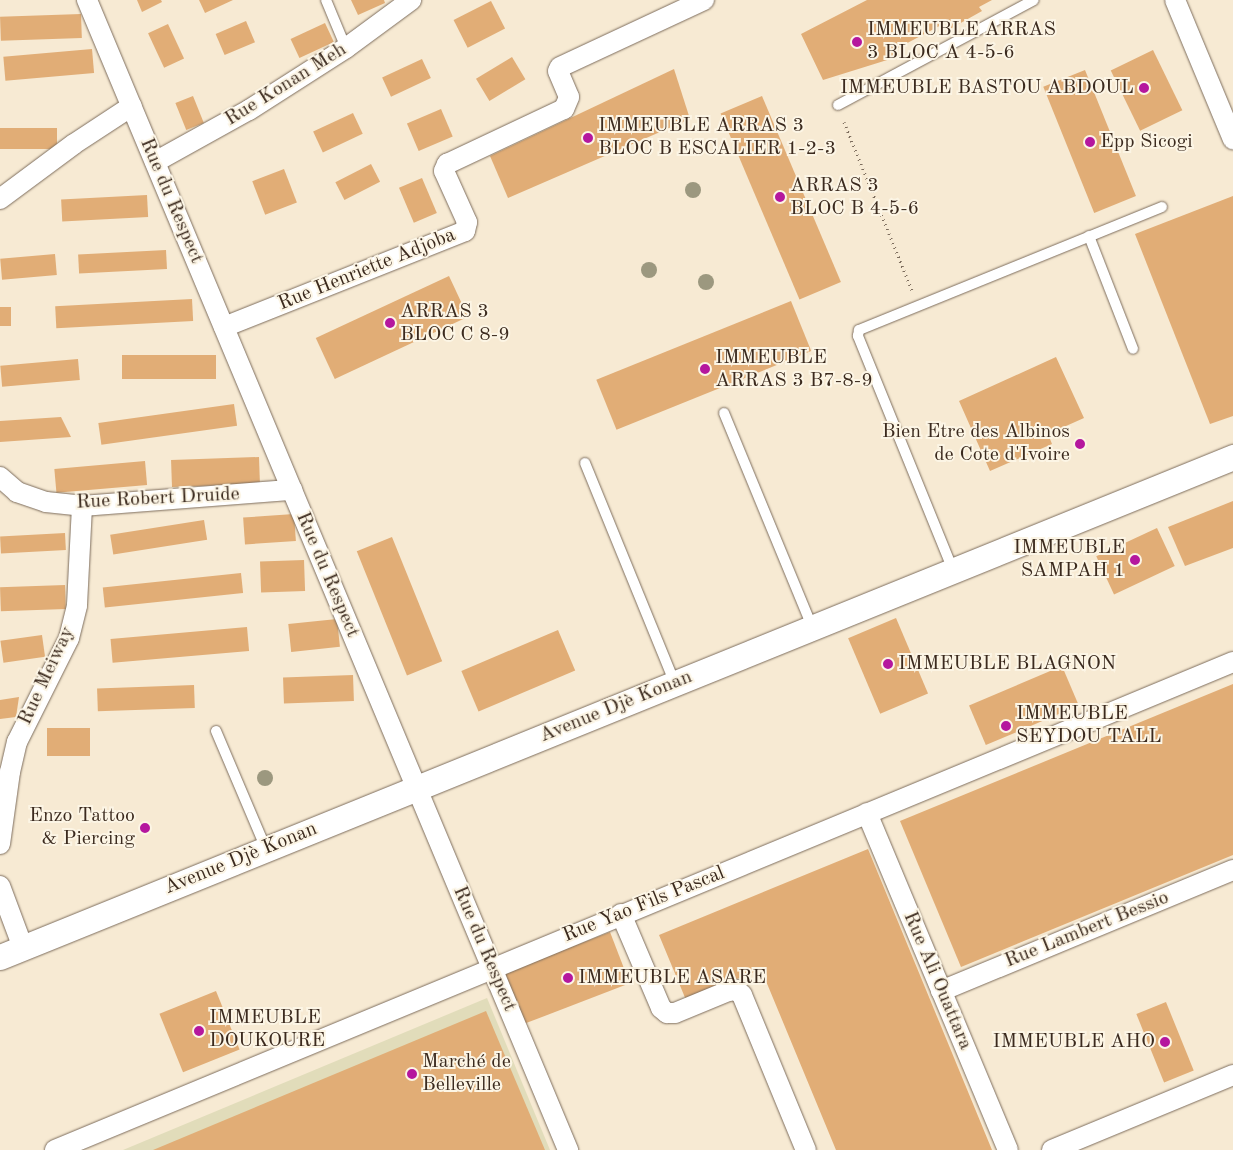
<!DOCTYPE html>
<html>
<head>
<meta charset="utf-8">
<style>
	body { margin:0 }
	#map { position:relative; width:1233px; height:1150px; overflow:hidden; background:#f7ead3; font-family:"Old Standard TT",serif }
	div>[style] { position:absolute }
	.built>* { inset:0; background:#e1dcba }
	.building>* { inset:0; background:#e1ad76; transform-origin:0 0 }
	.path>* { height:3px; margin-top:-1.5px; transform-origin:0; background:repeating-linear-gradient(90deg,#7d6d5d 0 1px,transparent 0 5px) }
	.roads { filter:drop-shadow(0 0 1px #7d6d5d) drop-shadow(0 0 1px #7d6d5d) }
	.service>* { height:10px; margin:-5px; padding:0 5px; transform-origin:5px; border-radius:5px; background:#fff }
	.minor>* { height:20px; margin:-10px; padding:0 10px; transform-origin:10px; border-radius:10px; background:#fff }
	.tertiary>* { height:25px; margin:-12.5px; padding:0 12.5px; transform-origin:12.5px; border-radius:12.5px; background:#fff }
	.trees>* { width:16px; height:16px; margin:-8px; border-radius:50%; background:#9c987f }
	.dots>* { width:14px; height:14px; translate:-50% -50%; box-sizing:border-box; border:2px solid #fcf5e5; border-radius:50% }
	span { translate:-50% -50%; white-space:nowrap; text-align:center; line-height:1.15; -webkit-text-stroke:4px #fcf5e5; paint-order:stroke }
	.poi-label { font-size:20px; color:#3b2a1e }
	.left { translate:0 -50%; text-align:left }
	.right { translate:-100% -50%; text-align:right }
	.street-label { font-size:20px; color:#3b2a1e }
</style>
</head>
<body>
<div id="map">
	<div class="built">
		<div style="clip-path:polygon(487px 998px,550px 1150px,123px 1150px)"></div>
	</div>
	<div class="building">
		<div style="clip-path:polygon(137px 0,161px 0,162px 2px,142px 12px)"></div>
		<div style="clip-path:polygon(199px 0,233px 0,205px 13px)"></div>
		<div style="clip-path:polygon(351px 0,384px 0,385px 3px,358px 15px)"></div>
		<div style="clip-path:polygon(867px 0,992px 0,979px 7px,982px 11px,950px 29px,947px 22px,896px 49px,900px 56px,823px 80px,801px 34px)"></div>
		<div style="left:491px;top:1px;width:31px;height:42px;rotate:63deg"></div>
		<div style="left:81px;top:14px;width:24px;height:81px;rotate:88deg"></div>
		<div style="left:246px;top:21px;width:23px;height:33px;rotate:67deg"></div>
		<div style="left:325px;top:23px;width:21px;height:38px;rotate:65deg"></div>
		<div style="left:168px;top:24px;width:38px;height:22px;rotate:65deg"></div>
		<div style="left:92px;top:49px;width:24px;height:89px;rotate:85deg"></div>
		<div style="left:1153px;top:50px;width:67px;height:47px;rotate:64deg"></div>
		<div style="left:512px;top:57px;width:26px;height:42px;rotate:59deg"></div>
		<div style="left:422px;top:59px;width:21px;height:44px;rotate:65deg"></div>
		<div style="clip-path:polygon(674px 69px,690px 119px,508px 198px,490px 156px)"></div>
		<div style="left:1085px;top:70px;width:136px;height:45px;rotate:68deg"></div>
		<div style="left:193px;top:96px;width:29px;height:19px;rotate:68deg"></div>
		<div style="left:762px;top:96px;width:202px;height:45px;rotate:67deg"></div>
		<div style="left:441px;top:109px;width:30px;height:37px;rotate:67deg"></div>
		<div style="left:353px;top:113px;width:23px;height:44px;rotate:65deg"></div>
		<div style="left:57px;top:128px;width:21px;height:57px;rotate:90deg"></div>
		<div style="left:371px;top:164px;width:20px;height:40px;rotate:63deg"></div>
		<div style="left:284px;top:169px;width:36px;height:34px;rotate:69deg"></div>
		<div style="left:422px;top:178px;width:38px;height:25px;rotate:67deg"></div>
		<div style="left:147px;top:195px;width:22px;height:86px;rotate:87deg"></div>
		<div style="clip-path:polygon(1233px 196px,1233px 416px,1210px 424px,1135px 234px)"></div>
		<div style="left:166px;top:250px;width:19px;height:88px;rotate:87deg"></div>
		<div style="left:55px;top:254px;width:21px;height:55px;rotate:85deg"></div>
		<div style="left:449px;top:276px;width:45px;height:147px;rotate:65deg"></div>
		<div style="left:192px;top:299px;width:22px;height:137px;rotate:87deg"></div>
		<div style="left:791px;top:301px;width:54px;height:210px;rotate:68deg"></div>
		<div style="left:0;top:307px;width:11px;height:19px"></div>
		<div style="left:216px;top:355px;width:24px;height:94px;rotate:90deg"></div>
		<div style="clip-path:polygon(1056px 357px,1084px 418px,1048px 434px,1052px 444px,990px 471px,959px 401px)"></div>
		<div style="left:78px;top:359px;width:21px;height:78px;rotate:85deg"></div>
		<div style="left:234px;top:404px;width:22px;height:137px;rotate:82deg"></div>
		<div style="clip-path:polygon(61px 417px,71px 437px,0 442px,0 421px)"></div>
		<div style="left:259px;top:457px;width:27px;height:88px;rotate:88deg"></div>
		<div style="left:145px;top:461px;width:24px;height:91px;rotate:85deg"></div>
		<div style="clip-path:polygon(1233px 501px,1233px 548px,1185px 566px,1168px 527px)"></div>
		<div style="left:294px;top:514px;width:27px;height:51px;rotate:86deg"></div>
		<div style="left:204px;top:520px;width:20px;height:95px;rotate:81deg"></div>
		<div style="left:1157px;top:528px;width:42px;height:67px;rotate:65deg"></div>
		<div style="left:65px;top:533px;width:17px;height:65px;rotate:87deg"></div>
		<div style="left:392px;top:537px;width:134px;height:38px;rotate:68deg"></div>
		<div style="left:304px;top:560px;width:31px;height:44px;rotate:88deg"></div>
		<div style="left:241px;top:573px;width:20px;height:139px;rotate:84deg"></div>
		<div style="left:65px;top:585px;width:24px;height:65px;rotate:88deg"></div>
		<div style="left:896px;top:618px;width:82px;height:52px;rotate:67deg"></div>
		<div style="left:337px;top:619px;width:28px;height:49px;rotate:84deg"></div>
		<div style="left:247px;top:627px;width:24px;height:137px;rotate:85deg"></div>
		<div style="left:558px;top:630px;width:44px;height:105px;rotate:67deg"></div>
		<div style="left:42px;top:635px;width:22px;height:42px;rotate:82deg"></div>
		<div style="left:1062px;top:666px;width:43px;height:101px;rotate:67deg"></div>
		<div style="left:353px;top:675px;width:26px;height:70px;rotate:88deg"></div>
		<div style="clip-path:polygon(1233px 684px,1233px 855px,961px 967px,900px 821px)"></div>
		<div style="left:194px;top:685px;width:23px;height:97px;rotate:88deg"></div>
		<div style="clip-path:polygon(19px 697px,16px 717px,0 719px,0 700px)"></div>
		<div style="left:47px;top:728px;width:43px;height:28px"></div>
		<div style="clip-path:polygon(868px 849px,992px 1150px,836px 1150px,761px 969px,686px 1000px,659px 935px)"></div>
		<div style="left:610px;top:932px;width:55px;height:113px;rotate:69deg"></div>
		<div style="left:216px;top:991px;width:63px;height:61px;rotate:68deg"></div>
		<div style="left:1166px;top:1002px;width:74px;height:32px;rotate:68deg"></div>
		<div style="clip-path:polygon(486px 1011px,545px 1150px,153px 1150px)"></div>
	</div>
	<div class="path">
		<div style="left:844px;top:122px;width:181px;rotate:68deg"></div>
	</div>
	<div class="roads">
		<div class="service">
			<div style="left:326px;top:0;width:52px;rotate:67.4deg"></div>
			<div style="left:838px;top:105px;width:222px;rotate:-28.2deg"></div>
			<div style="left:1089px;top:236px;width:121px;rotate:68.7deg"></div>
			<div style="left:724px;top:413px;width:231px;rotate:67.6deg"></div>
			<div style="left:585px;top:463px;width:238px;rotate:67.8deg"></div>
			<div style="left:953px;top:570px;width:253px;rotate:-112.1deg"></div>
			<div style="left:858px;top:336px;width:6px;rotate:-81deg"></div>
			<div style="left:859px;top:330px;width:327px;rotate:-22.1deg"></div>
			<div style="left:216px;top:731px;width:128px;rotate:67deg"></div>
		</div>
		<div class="minor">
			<div style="left:87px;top:0;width:1247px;rotate:67.3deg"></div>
			<div style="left:1175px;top:0;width:151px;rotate:67.4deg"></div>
			<div style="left:155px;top:162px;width:107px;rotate:-29deg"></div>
			<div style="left:249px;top:110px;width:115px;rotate:-32.6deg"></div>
			<div style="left:346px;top:48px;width:81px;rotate:-36.4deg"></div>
			<div style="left:0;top:199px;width:92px;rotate:-36.6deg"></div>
			<div style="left:74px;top:144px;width:69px;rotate:-33.2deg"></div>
			<div style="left:224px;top:327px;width:259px;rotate:-21.7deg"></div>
			<div style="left:465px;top:231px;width:9px;rotate:-77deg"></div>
			<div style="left:467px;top:222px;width:56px;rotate:-114.3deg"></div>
			<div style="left:444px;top:171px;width:8px;rotate:-67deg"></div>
			<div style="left:447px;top:164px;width:129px;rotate:-25.2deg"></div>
			<div style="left:564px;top:109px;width:13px;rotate:-67deg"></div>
			<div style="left:569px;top:97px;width:28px;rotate:-113deg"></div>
			<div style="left:558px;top:71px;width:4px;rotate:-63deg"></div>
			<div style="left:560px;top:67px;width:159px;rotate:-25deg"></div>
			<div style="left:0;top:477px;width:23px;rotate:41deg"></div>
			<div style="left:17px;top:492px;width:31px;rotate:19deg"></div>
			<div style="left:46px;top:502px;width:36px;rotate:6deg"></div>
			<div style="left:82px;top:506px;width:211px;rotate:-4.4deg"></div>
			<div style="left:867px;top:813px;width:365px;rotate:67.3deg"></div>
			<div style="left:0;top:844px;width:73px;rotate:-82.1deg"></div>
			<div style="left:10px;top:772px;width:31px;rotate:-77deg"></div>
			<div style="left:17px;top:742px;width:116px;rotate:-63.4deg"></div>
			<div style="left:69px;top:638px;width:34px;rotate:-76deg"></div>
			<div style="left:77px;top:605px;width:99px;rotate:-87.1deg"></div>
			<div style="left:0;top:886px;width:66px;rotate:69.6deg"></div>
			<div style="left:621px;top:914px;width:102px;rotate:66.9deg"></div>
			<div style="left:661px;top:1008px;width:8px;rotate:40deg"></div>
			<div style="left:667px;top:1013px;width:8px"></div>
			<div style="left:675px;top:1013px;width:57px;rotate:-22.5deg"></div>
			<div style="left:728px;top:991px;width:9px;rotate:-6deg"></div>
			<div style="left:737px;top:990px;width:7px;rotate:45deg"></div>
			<div style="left:742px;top:995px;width:168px;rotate:67.6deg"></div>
			<div style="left:941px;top:991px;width:316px;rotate:-22.5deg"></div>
			<div style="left:55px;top:1150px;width:1275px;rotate:-22.5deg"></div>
			<div style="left:1052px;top:1150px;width:196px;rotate:-22.5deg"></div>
		</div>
		<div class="tertiary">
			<div style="left:0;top:957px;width:1331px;rotate:-22.07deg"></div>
		</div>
	</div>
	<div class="trees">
		<div style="left:693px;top:190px"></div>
		<div style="left:649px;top:270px"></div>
		<div style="left:706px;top:282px"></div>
		<div style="left:265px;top:778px"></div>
	</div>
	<div class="dots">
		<div style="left:857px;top:42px;background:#b5179e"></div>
		<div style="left:1144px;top:88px;background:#b5179e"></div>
		<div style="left:588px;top:138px;background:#b5179e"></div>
		<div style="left:1090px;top:142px;background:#b5179e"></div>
		<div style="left:780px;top:197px;background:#b5179e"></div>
		<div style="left:390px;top:323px;background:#b5179e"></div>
		<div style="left:705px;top:369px;background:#b5179e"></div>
		<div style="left:1080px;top:444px;background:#b5179e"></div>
		<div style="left:1135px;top:560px;background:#b5179e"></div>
		<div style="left:888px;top:664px;background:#b5179e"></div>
		<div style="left:1006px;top:726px;background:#b5179e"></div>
		<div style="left:145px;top:828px;background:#b5179e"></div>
		<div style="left:568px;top:978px;background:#b5179e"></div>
		<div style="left:199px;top:1031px;background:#b5179e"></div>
		<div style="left:1165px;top:1042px;background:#b5179e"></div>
		<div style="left:412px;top:1074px;background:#b5179e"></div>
	</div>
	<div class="poi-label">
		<span class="left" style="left:867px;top:42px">IMMEUBLE ARRAS<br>3 BLOC A 4-5-6</span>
		<span class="right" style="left:1134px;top:88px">IMMEUBLE BASTOU ABDOUL</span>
		<span class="left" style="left:598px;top:138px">IMMEUBLE ARRAS 3<br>BLOC B ESCALIER 1-2-3</span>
		<span class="left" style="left:1100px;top:142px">Epp Sicogi</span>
		<span class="left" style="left:790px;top:198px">ARRAS 3<br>BLOC B 4-5-6</span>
		<span class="left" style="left:400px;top:324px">ARRAS 3<br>BLOC C 8-9</span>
		<span class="left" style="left:715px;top:370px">IMMEUBLE<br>ARRAS 3 B7-8-9</span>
		<span class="right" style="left:1070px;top:444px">Bien Etre des Albinos<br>de Cote d'Ivoire</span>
		<span class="right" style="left:1125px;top:560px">IMMEUBLE<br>SAMPAH 1</span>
		<span class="left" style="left:898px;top:664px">IMMEUBLE BLAGNON</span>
		<span class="left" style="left:1016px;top:726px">IMMEUBLE<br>SEYDOU TALL</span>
		<span class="right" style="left:135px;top:828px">Enzo Tattoo<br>&amp; Piercing</span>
		<span class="left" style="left:578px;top:978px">IMMEUBLE ASARE</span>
		<span class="left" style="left:209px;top:1030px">IMMEUBLE<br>DOUKOURE</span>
		<span class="right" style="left:1155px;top:1042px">IMMEUBLE AHO</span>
		<span class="left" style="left:422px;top:1074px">Marché de<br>Belleville</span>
	</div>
	<div class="street-label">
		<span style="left:286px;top:85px;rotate:-32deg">Rue Konan Meh</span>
		<span style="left:171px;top:201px;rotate:67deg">Rue du Respect</span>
		<span style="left:367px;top:270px;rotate:-22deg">Rue Henriette Adjoba</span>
		<span style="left:158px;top:499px;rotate:-3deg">Rue Robert Druide</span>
		<span style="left:327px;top:575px;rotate:67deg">Rue du Respect</span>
		<span style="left:47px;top:676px;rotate:-65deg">Rue Meiway</span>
		<span style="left:616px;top:707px;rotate:-22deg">Avenue Djè Konan</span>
		<span style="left:241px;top:859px;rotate:-22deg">Avenue Djè Konan</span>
		<span style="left:644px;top:905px;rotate:-22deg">Rue Yao Fils Pascal</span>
		<span style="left:1087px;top:930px;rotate:-22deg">Rue Lambert Bessio</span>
		<span style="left:484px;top:949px;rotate:67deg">Rue du Respect</span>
		<span style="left:937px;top:981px;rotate:67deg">Rue Ali Ouattara</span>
	</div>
</div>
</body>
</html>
